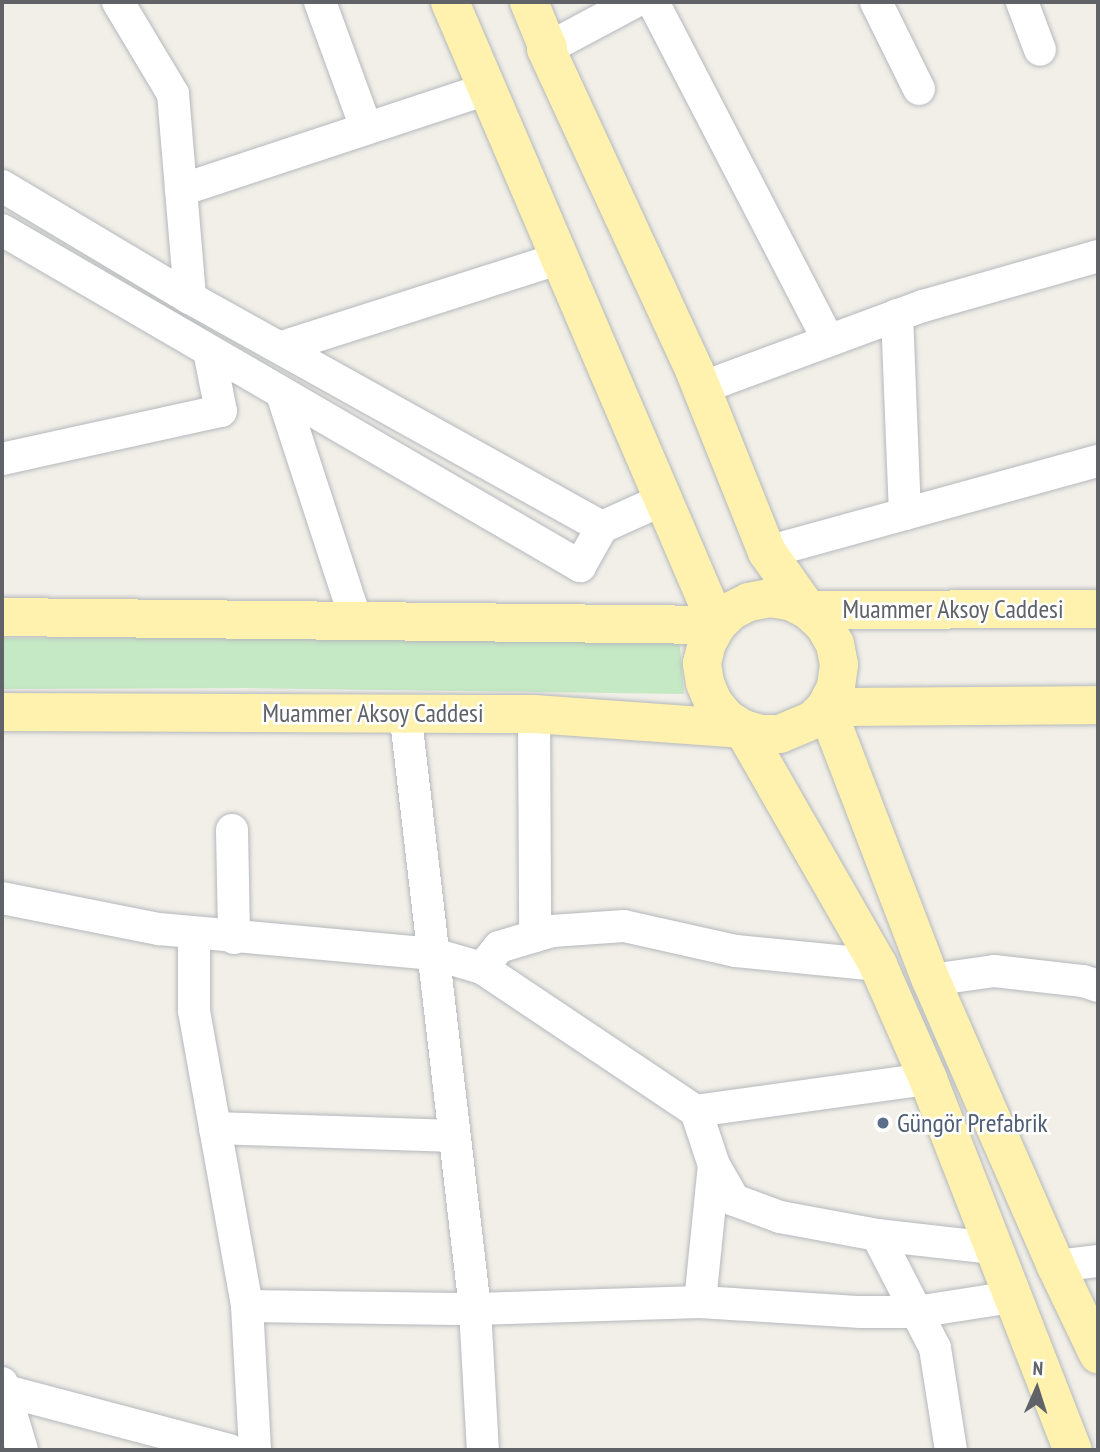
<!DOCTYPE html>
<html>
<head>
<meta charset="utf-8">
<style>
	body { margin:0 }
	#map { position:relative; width:1100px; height:1452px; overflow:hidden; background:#f1efe8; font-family:"PT Sans Narrow",sans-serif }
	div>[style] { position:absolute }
	.green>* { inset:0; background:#c5e8c5 }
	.roads { filter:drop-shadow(0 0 2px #b5b8bc) drop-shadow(0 0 2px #b5b8bc) }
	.minor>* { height:32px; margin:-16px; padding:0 16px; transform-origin:16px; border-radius:16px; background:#fff }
	.major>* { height:38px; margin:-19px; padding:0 19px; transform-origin:19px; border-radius:19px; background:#fff2af }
	.dots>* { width:19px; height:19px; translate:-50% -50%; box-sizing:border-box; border:4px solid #fff; border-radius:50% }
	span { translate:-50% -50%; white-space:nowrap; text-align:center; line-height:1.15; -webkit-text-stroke:5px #fff; paint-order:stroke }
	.street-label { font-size:26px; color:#5f6368 }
	.service-label { font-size:26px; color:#4e5e75 }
	.left { translate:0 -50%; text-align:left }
	.frame { position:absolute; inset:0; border:4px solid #5f6368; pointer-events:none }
	.north { position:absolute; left:1002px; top:1354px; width:70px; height:70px; -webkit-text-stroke:5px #fff; paint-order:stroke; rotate:3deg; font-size:19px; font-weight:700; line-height:28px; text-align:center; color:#5f6368 }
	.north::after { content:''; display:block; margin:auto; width:24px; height:32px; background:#5f6368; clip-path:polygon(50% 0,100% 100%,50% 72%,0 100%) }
</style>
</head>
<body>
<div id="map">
	<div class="green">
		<div style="clip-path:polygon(679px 636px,684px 694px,244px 688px,2px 689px,2px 638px)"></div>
	</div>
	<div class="roads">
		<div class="minor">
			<div style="left:118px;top:2px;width:107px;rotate:59.1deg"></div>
			<div style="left:173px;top:94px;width:205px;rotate:85.2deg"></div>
			<div style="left:320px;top:2px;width:134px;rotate:69.9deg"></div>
			<div style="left:653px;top:2px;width:381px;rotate:62.6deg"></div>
			<div style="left:876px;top:2px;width:97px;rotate:63.7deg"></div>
			<div style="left:1022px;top:2px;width:51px;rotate:69.4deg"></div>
			<div style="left:548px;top:48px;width:98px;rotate:-28.1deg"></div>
			<div style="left:2px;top:186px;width:219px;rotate:30.8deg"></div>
			<div style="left:190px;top:298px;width:471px;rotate:29.1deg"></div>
			<div style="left:181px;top:190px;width:321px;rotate:-18.3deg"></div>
			<div style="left:2px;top:230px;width:669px;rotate:30.17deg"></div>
			<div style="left:580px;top:566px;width:45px;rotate:-60.6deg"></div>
			<div style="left:602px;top:527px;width:66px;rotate:-24.2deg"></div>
			<div style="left:897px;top:315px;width:199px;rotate:87.7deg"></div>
			<div style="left:282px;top:347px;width:290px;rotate:-17.7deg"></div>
			<div style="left:701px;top:388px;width:237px;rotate:-20.3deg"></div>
			<div style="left:923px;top:306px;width:182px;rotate:-15.9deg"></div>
			<div style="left:282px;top:394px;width:239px;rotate:71.9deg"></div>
			<div style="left:2px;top:459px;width:224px;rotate:-12.4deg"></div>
			<div style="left:221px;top:411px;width:61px;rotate:-101.3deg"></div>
			<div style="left:767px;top:552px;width:343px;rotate:-15.4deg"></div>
			<div style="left:405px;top:711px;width:602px;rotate:83.32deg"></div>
			<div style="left:475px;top:1309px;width:141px;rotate:86.8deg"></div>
			<div style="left:534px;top:714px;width:222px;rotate:89.7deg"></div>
			<div style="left:232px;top:830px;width:108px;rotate:88.9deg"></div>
			<div style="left:2px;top:898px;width:160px;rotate:11.2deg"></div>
			<div style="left:159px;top:929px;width:276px;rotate:5.2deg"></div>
			<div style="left:434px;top:954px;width:50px;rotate:16.3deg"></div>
			<div style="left:482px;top:968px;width:257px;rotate:33.8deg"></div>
			<div style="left:696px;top:1111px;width:57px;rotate:71.6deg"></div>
			<div style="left:714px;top:1165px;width:40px;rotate:60.3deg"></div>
			<div style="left:734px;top:1200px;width:49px;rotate:20.3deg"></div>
			<div style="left:780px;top:1217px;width:99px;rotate:10.5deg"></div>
			<div style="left:877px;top:1235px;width:117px;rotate:6.4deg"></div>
			<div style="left:194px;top:933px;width:78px;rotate:90deg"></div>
			<div style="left:194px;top:1011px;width:300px;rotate:79.8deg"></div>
			<div style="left:247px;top:1306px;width:144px;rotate:86.8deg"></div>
			<div style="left:482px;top:968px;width:27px;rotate:-51deg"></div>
			<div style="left:499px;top:947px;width:55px;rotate:-16.8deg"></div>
			<div style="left:552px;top:931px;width:72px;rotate:-4deg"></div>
			<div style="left:624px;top:926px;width:115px;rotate:12.6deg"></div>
			<div style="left:736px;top:951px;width:143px;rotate:5.6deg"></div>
			<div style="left:931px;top:980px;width:64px;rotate:-8.1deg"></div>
			<div style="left:994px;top:971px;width:90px;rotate:6.4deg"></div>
			<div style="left:1083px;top:981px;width:16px;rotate:18deg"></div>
			<div style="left:696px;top:1111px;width:234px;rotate:-7.9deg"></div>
			<div style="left:215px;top:1128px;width:239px;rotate:1.9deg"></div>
			<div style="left:877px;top:1235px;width:127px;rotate:62.8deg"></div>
			<div style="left:935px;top:1348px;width:103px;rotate:81.1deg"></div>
			<div style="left:1056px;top:1266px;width:42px;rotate:-6.8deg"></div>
			<div style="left:700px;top:1302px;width:138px;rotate:-84.2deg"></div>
			<div style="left:247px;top:1306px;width:228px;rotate:0.8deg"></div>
			<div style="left:475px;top:1309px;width:225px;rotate:-1.8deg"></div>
			<div style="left:700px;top:1302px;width:161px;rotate:3.6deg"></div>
			<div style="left:861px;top:1312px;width:55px"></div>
			<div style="left:916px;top:1312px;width:97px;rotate:-8.9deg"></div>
			<div style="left:2px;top:1383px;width:70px;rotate:73.4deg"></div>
			<div style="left:2px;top:1390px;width:235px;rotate:14.8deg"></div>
		</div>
		<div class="major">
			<div style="left:450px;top:2px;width:678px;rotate:66.8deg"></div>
			<div style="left:529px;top:2px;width:50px;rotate:67.6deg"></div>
			<div style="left:548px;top:48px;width:2px;rotate:153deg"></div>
			<div style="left:546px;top:49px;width:356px;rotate:65.2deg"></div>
			<div style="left:695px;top:372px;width:194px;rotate:68.2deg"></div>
			<div style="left:767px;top:552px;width:71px;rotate:54.7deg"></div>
			<div style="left:808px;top:610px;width:22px;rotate:43deg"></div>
			<div style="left:824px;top:625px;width:22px;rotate:60deg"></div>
			<div style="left:835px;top:644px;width:21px;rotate:79deg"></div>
			<div style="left:839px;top:665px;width:22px;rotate:98deg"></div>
			<div style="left:836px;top:687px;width:22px;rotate:117deg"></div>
			<div style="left:826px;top:707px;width:18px;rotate:135deg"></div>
			<div style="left:813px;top:720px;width:36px;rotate:157deg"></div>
			<div style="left:780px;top:734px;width:19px;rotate:180deg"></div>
			<div style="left:761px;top:734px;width:19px;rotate:-164deg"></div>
			<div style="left:743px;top:729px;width:20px;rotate:-147deg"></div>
			<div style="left:726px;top:718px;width:21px;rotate:-129deg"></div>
			<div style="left:713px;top:702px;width:21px;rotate:-113deg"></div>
			<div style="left:705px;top:683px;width:20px;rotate:-99deg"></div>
			<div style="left:702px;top:663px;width:21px;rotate:-76deg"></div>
			<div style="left:707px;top:643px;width:21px;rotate:-61deg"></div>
			<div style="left:717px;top:625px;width:20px;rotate:-45deg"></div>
			<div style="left:731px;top:611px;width:20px;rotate:-27deg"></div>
			<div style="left:749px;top:602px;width:21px;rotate:-11deg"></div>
			<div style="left:770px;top:598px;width:20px;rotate:9deg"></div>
			<div style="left:790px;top:601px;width:20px;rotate:27deg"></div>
			<div style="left:808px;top:610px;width:290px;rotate:-0.2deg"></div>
			<div style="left:2px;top:617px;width:715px;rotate:0.64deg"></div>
			<div style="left:826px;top:707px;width:292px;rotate:69deg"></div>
			<div style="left:931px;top:980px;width:312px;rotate:66.4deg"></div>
			<div style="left:1056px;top:1266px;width:98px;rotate:64.5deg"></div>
			<div style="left:826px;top:707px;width:272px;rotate:-0.4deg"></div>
			<div style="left:2px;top:712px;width:532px;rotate:0.22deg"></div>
			<div style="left:534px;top:714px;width:210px;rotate:4.1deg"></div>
			<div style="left:743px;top:729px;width:272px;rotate:60.2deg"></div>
			<div style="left:878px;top:965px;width:124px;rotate:66.3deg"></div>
			<div style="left:928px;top:1079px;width:398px;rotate:68.7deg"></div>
		</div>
	</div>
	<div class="dots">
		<div style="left:883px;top:1123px;background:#5c6f8a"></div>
	</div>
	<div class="street-label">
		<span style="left:953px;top:609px">Muammer Aksoy Caddesi</span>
		<span style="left:373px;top:713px">Muammer Aksoy Caddesi</span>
	</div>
	<div class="service-label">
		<span class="left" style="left:897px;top:1123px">Güngör Prefabrik</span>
	</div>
	<div class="frame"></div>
	<div class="north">N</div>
</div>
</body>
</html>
